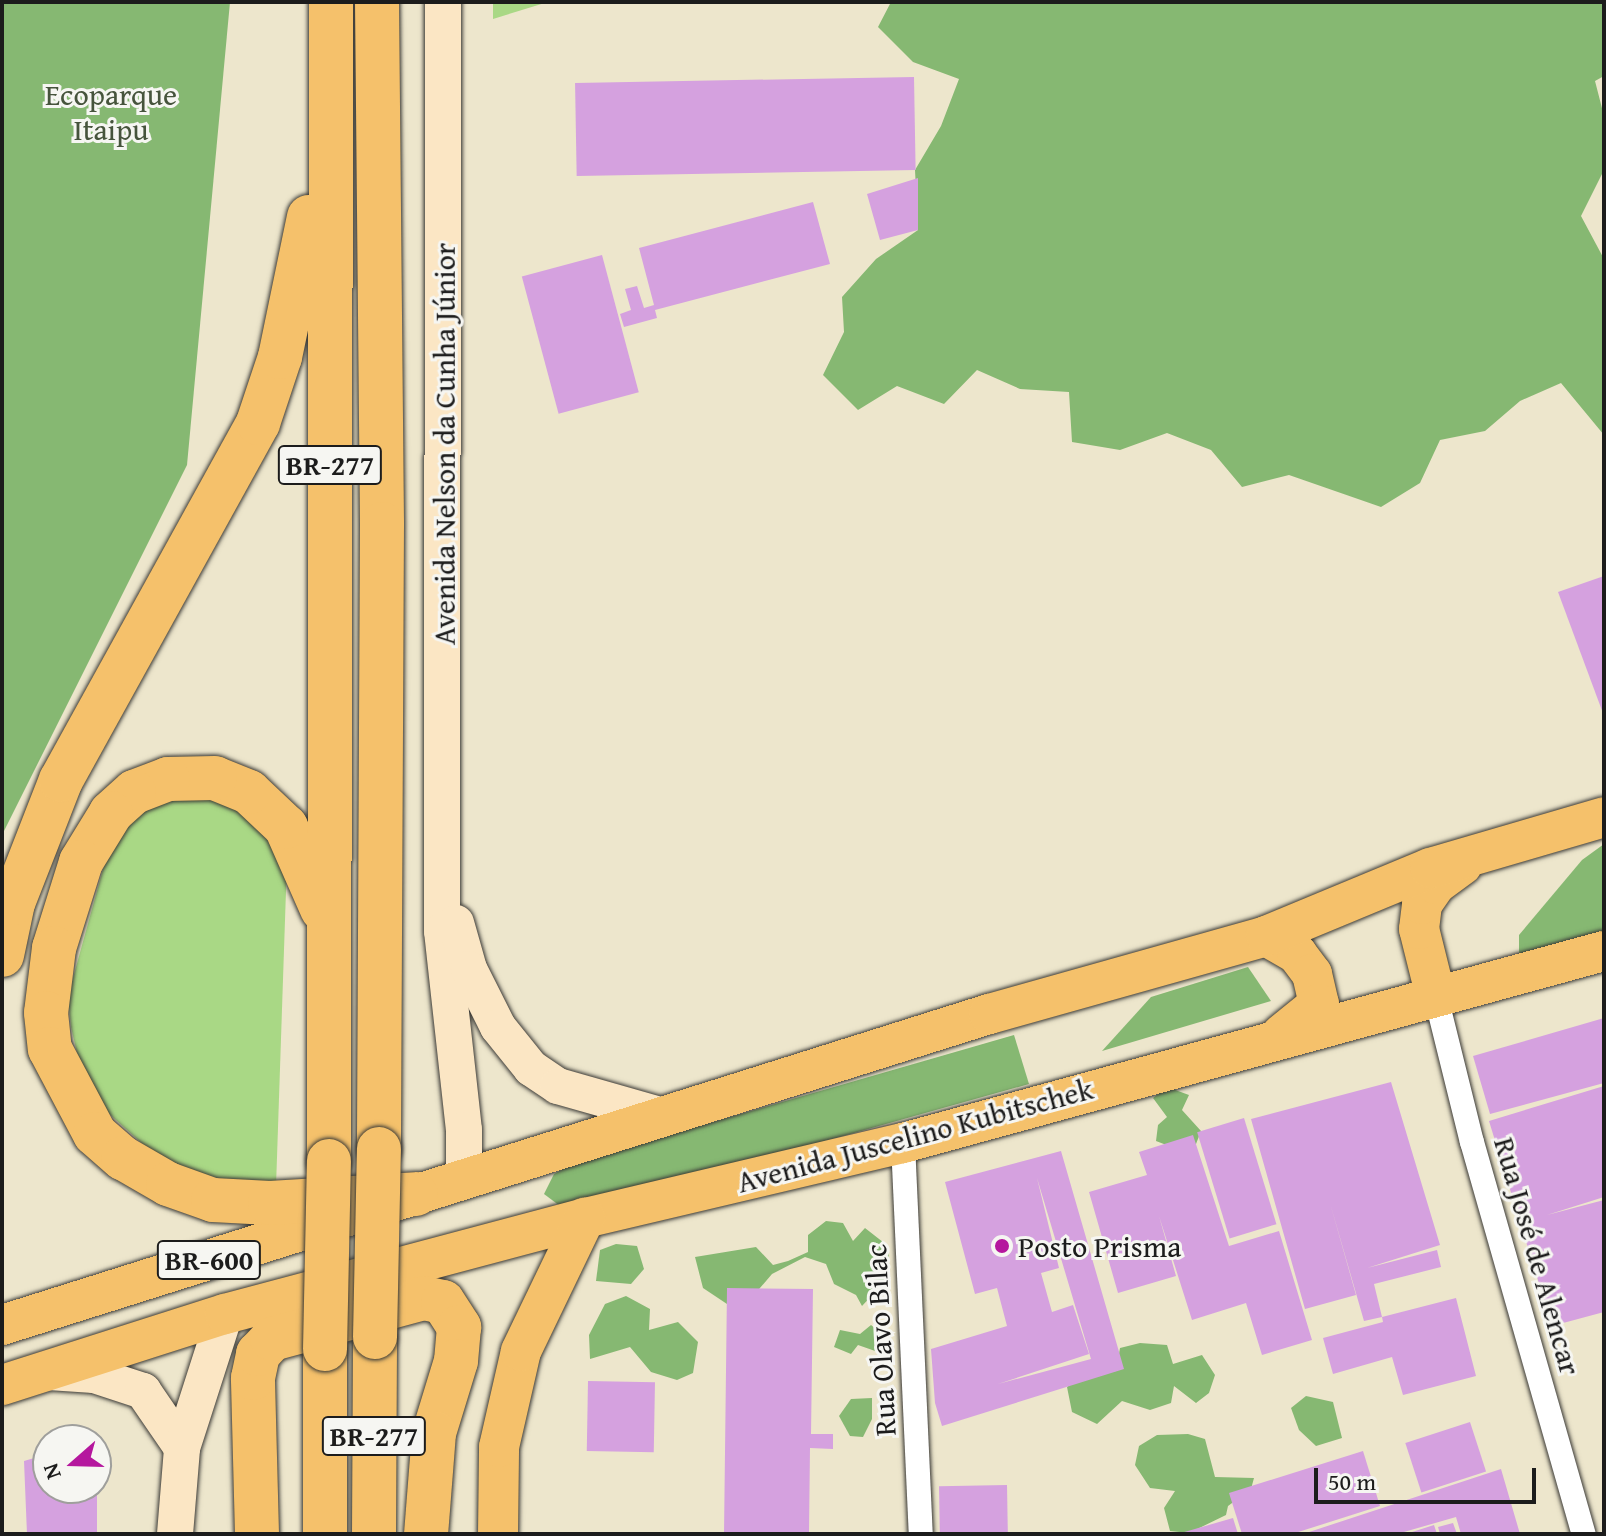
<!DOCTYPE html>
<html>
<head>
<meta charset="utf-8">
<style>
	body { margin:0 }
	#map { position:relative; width:1606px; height:1536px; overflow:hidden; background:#ede6cc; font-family:"Gentium Book Plus",serif }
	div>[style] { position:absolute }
	.green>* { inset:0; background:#a9d885 }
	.forest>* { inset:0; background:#86b872 }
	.building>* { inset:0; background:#d5a1df; transform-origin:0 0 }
	.roads { filter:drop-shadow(0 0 2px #3b3a36) drop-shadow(0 0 2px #3b3a36) }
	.street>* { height:24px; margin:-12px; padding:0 12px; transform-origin:12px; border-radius:12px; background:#fff }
	.secondary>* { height:36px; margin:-18px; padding:0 18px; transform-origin:18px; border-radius:18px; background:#fbe6c4 }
	.primary>* { height:40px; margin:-20px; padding:0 20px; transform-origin:20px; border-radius:20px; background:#f5c16b }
	.highway>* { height:44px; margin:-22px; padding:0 22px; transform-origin:22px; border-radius:22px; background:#f5c16b }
	.bridges { filter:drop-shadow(0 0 2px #3b3a36) drop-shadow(0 0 2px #3b3a36) }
	.highway-bridge>* { height:44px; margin:-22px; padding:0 22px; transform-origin:22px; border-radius:22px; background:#f5c16b }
	.dots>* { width:22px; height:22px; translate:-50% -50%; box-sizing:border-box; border:4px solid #f6f6f2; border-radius:50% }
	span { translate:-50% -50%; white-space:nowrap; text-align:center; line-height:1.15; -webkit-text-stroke:6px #f6f6f2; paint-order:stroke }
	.shield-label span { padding:2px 6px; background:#f6f6f2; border:2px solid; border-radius:6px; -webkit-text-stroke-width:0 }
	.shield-label { font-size:28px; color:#1c1c1c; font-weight:700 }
	.park-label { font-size:30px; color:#46543c }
	.street-label { font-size:30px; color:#1c1c1c }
	.poi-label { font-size:30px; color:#1c1c1c }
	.left { translate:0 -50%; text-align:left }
	.frame { position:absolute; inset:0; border:4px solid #1c1c1c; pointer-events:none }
	.north { position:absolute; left:32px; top:1424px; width:80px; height:80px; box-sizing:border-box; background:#f6f6f2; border:2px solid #9f9f9c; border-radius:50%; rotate:250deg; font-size:22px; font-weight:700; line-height:32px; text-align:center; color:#1c1c1c }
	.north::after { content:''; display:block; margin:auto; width:28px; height:36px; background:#b5179e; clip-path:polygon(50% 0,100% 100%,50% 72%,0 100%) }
	.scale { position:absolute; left:1314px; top:1468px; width:222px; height:36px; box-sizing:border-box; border:4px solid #1c1c1c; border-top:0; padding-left:10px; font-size:24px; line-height:28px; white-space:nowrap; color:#1c1c1c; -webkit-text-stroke:6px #f6f6f2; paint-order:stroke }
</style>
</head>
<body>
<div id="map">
	<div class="green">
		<div style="clip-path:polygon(493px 2px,548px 2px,493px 19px)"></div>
		<div style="clip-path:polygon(185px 794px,239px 804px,287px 861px,276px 1187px,243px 1191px,166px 1165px,106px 1111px,78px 1057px,71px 1027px,68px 996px,105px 862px,136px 815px)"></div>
	</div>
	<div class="forest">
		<div style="clip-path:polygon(2px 2px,230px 2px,187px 465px,2px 835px)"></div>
		<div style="clip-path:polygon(891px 2px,1604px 2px,1604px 76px,1595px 81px,1604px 116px,1603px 172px,1581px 216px,1604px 259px,1604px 435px,1561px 383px,1520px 401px,1485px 431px,1440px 440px,1420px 483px,1381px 507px,1289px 475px,1242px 487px,1211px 450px,1167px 433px,1120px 450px,1072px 442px,1069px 392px,1020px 389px,977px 370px,944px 404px,897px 386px,858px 410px,823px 375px,844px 332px,842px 297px,876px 259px,918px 230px,915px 170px,941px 126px,959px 79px,913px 62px,878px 27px)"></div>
		<div style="clip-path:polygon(1604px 844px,1604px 940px,1519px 960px,1519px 935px,1582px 860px)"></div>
		<div style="clip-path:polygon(1248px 967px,1271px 1001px,1102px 1051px,1151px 997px)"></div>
		<div style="clip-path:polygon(1014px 1035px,1029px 1084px,597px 1205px,564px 1209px,544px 1194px,554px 1174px,578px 1161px)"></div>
		<div style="clip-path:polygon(1167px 1087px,1189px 1095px,1182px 1110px,1201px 1131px,1196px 1144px,1182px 1151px,1156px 1141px,1158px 1125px,1167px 1117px,1153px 1098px)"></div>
		<div style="clip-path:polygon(826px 1221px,843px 1223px,853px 1241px,865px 1228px,888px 1246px,890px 1276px,862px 1306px,856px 1295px,834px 1284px,826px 1264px,805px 1257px,772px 1274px,754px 1295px,727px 1304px,703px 1288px,695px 1257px,756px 1247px,773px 1265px,788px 1261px,808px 1252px,808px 1235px)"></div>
		<div style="clip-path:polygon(616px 1244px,637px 1246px,644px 1269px,631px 1284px,596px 1281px,600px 1250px)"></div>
		<div style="clip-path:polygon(626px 1296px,650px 1309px,649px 1330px,678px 1322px,698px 1342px,693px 1373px,677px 1380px,651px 1372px,630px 1347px,590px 1359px,589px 1335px,605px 1304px)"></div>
		<div style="clip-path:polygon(871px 1325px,883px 1335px,886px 1346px,878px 1352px,858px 1345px,851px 1354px,834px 1347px,840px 1330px,860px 1334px)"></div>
		<div style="clip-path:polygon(1140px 1343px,1167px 1345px,1173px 1364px,1202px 1355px,1215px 1375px,1209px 1393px,1196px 1403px,1174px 1386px,1171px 1403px,1150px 1410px,1122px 1401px,1097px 1424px,1072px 1412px,1067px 1387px,1082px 1375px,1116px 1371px,1120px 1348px)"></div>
		<div style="clip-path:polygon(1306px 1396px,1333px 1402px,1342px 1438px,1316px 1446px,1299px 1430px,1291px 1408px)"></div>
		<div style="clip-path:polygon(872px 1398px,872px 1419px,863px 1437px,850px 1436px,839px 1416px,851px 1399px)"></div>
		<div style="clip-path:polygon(1188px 1434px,1205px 1439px,1215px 1477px,1254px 1478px,1251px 1489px,1228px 1506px,1226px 1515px,1189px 1533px,1170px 1531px,1164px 1508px,1175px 1491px,1150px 1488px,1135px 1465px,1139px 1446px,1157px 1435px)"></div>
	</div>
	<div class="building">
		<div style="left:914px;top:77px;width:93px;height:339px;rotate:89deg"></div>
		<div style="clip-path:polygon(918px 178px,918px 230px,880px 240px,867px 194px)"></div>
		<div style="clip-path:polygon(813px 202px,830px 264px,655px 310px,657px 318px,624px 327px,620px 314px,631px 310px,625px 289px,637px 286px,644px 308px,654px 305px,639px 248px)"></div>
		<div style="left:602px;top:255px;width:142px;height:83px;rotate:75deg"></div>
		<div style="clip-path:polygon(1604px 576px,1604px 716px,1558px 592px)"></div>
		<div style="clip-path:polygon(1604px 1018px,1604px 1083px,1490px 1114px,1473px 1056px)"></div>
		<div style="clip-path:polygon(1391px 1082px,1440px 1245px,1367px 1268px,1437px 1250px,1441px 1267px,1374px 1284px,1382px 1317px,1456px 1298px,1476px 1376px,1403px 1395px,1392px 1357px,1333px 1374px,1323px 1338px,1383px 1322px,1382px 1317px,1364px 1321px,1330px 1203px,1356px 1295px,1305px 1309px,1251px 1119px)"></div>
		<div style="clip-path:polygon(1604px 1086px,1604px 1197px,1547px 1215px,1604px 1200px,1604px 1312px,1552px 1326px,1489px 1121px)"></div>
		<div style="left:1244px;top:1118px;width:111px;height:49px;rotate:73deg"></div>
		<div style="clip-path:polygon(1193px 1135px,1229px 1246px,1279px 1231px,1312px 1340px,1262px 1355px,1246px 1303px,1192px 1320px,1159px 1216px,1176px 1276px,1118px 1293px,1089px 1192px,1147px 1175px,1139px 1152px)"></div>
		<div style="clip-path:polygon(evenodd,1061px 1151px,1124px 1369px,942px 1426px,935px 1403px,931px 1349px,1007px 1326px,997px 1288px,975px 1294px,945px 1182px,1061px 1151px,1037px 1178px,1091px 1359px,998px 1384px,1089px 1354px,1073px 1305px,1052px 1312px,1041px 1273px,1059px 1268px,1037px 1178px)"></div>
		<div style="clip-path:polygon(727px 1288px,813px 1289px,811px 1434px,833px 1434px,833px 1449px,810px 1448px,809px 1534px,724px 1534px)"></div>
		<div style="left:588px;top:1381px;width:67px;height:70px;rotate:1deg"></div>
		<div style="left:1470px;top:1422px;width:52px;height:68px;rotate:72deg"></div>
		<div style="clip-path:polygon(1363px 1451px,1380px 1506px,1292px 1534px,1242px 1534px,1229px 1493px)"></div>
		<div style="clip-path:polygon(48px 1454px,48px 1488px,97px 1488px,97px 1534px,27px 1534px,24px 1461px)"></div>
		<div style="clip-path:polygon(1501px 1469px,1520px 1534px,1461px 1534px,1456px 1517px,1397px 1534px,1303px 1534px)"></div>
		<div style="left:1007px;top:1485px;width:49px;height:68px;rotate:89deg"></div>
		<div style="clip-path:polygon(1233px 1518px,1238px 1534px,1181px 1534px,1181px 1533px)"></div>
		<div style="clip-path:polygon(1453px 1523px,1457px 1534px,1440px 1534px,1438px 1527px)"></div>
		<div style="clip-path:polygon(1434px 1525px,1437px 1534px,1409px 1534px,1409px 1533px)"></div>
	</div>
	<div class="roads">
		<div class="street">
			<div style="left:1435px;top:993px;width:154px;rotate:76.1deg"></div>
			<div style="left:1472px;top:1142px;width:408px;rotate:74.1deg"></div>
			<div style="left:903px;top:1143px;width:391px;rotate:87.4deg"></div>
		</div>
		<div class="secondary">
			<div style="left:443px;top:2px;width:929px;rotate:90.06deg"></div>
			<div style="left:442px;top:931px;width:200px;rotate:83.7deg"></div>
			<div style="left:464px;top:1130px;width:49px;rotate:90deg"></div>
			<div style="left:456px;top:923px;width:48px;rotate:74.2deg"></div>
			<div style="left:469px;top:969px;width:65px;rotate:63.4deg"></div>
			<div style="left:498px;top:1027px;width:53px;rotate:51.2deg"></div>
			<div style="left:531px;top:1068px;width:32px;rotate:34deg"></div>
			<div style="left:558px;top:1086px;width:109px;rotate:15.9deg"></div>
			<div style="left:49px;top:1372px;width:45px;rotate:3.8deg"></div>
			<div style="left:94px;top:1375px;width:52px;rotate:18.1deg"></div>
			<div style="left:143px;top:1391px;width:69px;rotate:55.6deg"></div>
			<div style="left:175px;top:1534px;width:86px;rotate:-85.3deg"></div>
			<div style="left:182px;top:1448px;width:141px;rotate:-72.2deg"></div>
		</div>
		<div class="primary">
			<div style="left:1266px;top:936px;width:36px;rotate:30deg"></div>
			<div style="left:1297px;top:954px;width:25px;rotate:53deg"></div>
			<div style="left:1312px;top:974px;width:31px;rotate:77deg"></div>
			<div style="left:1319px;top:1004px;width:48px;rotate:141deg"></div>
			<div style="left:1435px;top:993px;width:66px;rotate:-104deg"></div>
			<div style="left:1419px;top:929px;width:25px;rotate:-83deg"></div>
			<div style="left:1422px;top:904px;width:24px;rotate:-55deg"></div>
			<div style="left:1436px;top:884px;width:32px;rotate:-36deg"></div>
			<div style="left:2px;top:1325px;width:1035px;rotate:-17.49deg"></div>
			<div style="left:989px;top:1014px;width:288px;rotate:-15.7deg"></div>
			<div style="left:1266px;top:936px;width:178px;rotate:-22.5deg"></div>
			<div style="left:1430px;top:868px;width:181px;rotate:-16.3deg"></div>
			<div style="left:2px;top:1385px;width:234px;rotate:-17.7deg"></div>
			<div style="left:225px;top:1314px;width:373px;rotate:-14.9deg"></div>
			<div style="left:585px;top:1218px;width:327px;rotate:-13.3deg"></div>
			<div style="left:903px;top:1143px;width:727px;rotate:-15.32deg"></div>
			<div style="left:498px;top:1534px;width:87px;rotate:-89.3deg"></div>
			<div style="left:499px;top:1447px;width:98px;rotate:-77.1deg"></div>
			<div style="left:521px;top:1351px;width:148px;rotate:-64.3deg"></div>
		</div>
		<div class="highway">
			<div style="left:377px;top:2px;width:522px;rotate:89.45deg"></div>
			<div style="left:382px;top:524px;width:625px;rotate:90.28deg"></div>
			<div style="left:322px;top:909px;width:90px;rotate:-113.7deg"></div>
			<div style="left:286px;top:827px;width:51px;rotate:-136.6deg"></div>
			<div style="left:249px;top:792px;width:37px;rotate:-158deg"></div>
			<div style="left:215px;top:778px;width:47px;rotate:178.8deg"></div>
			<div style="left:168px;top:779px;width:36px;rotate:159deg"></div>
			<div style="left:134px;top:792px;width:31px;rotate:138deg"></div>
			<div style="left:111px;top:813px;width:57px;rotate:121.5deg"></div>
			<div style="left:81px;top:862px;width:90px;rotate:107.4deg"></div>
			<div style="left:54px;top:948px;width:65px;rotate:97deg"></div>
			<div style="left:46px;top:1013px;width:36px;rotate:84deg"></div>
			<div style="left:50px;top:1049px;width:96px;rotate:62.1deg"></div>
			<div style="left:95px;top:1134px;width:37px;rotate:41deg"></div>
			<div style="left:123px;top:1158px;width:52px;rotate:30deg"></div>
			<div style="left:168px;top:1184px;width:48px;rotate:19.6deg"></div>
			<div style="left:213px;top:1200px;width:57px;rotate:3deg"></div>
			<div style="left:270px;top:1203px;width:146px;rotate:-3.5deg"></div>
			<div style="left:2px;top:955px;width:53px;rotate:-78.1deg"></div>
			<div style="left:13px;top:903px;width:132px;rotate:-68.7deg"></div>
			<div style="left:61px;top:780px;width:408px;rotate:-61.1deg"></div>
			<div style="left:258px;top:423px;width:70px;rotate:-71.6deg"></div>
			<div style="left:280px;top:357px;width:143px;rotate:-78.3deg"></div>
			<div style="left:329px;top:1161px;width:1159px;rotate:-89.9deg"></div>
			<div style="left:257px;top:1534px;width:156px;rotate:-91.5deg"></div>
			<div style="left:253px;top:1378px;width:25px;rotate:-78deg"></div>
			<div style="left:258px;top:1354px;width:21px;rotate:-47deg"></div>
			<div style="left:272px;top:1339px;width:157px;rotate:-15.1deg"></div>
			<div style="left:424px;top:1298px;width:19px;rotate:12deg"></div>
			<div style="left:443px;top:1302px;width:30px;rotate:57deg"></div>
			<div style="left:459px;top:1327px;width:34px;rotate:95deg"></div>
			<div style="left:456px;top:1361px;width:75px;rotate:107deg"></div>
			<div style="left:434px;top:1433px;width:101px;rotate:94.5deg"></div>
			<div style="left:325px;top:1534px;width:185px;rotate:-90deg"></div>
			<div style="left:374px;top:1534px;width:197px;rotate:-89.7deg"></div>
		</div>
	</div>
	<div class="bridges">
		<div class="highway-bridge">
			<div style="left:375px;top:1337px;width:188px;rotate:-88.8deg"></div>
			<div style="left:325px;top:1349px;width:188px;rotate:-88.8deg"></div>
		</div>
	</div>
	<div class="dots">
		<div style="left:1002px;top:1246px;background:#b5179e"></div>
	</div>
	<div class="shield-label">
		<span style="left:330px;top:465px">BR-277</span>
		<span style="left:209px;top:1260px">BR-600</span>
		<span style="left:374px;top:1436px">BR-277</span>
	</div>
	<div class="park-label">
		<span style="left:111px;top:111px">Ecoparque<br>Itaipu</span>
	</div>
	<div class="street-label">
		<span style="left:444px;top:444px;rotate:-90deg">Avenida Nelson da Cunha Júnior</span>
		<span style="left:915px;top:1135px;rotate:-15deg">Avenida Juscelino Kubitschek</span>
		<span style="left:1538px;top:1256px;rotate:74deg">Rua José de Alencar</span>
		<span style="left:880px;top:1340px;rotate:-93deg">Rua Olavo Bilac</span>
	</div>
	<div class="poi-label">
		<span class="left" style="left:1018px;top:1246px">Posto Prisma</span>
	</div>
	<div class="frame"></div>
	<div class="north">N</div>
	<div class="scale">50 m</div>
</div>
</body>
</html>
